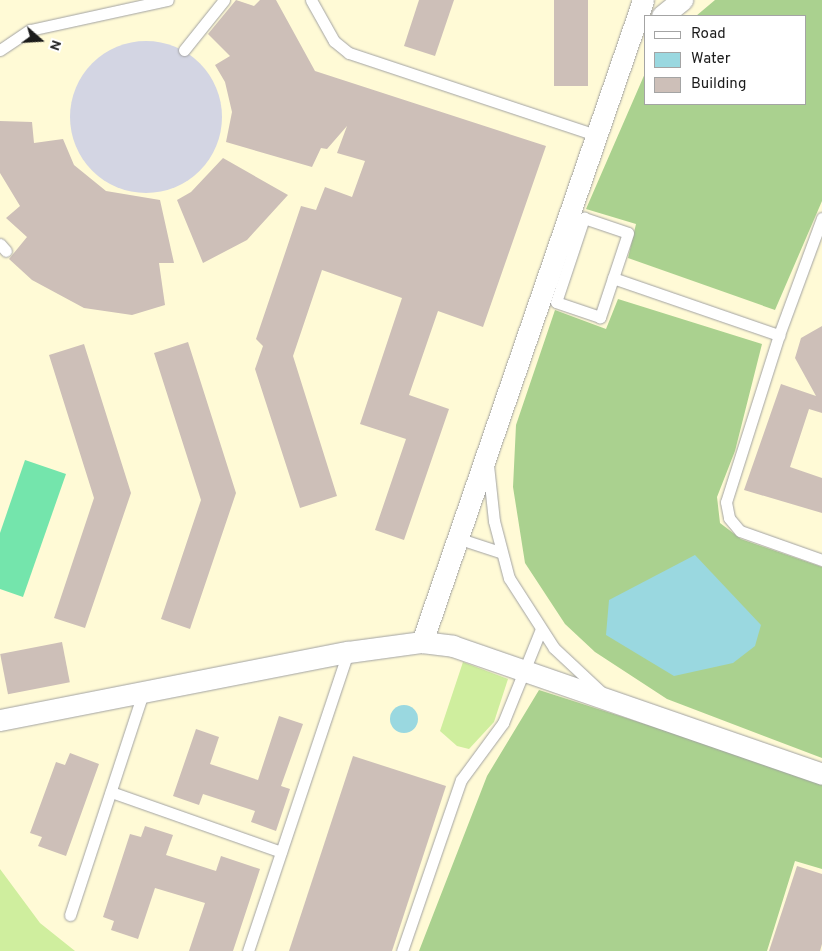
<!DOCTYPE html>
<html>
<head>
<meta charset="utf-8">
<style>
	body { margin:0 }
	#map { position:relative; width:822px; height:951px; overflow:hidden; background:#eee7df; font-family:Overpass,sans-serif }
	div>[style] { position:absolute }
	.education>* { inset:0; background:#fffad6 }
	.grass>* { inset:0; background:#cfee9e }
	.forest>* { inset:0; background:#aad18f }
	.pitch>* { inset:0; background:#74e5ac }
	.plaza>* { inset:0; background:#d3d5e3 }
	.round { border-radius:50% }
	.water>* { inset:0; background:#9ad8e0 }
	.building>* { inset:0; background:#cdbfb8; transform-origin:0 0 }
	.roads { filter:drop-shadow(0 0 1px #a2a2a2) drop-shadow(0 0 1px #a2a2a2) }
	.lane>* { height:11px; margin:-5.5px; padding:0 5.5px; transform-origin:5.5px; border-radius:5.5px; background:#fff }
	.street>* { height:21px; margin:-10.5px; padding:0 10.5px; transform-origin:10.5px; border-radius:10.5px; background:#fff }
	span { translate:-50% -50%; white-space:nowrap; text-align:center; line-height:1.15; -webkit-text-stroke:5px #fff; paint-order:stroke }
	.legend { position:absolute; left:644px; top:15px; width:162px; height:90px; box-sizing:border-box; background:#fff; border:1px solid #a4a4a4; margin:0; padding:6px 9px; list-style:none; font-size:15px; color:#1b1b1b }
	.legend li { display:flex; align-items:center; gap:10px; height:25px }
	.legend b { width:25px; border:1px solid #a4a4a4 }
	.north { position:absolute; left:15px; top:15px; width:50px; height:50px; -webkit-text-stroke:4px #fff; paint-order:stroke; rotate:109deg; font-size:14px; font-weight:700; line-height:20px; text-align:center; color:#1b1b1b }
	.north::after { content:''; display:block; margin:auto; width:18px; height:22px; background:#1b1b1b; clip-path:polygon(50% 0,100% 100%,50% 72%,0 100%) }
</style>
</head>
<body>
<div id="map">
	<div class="education">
		<div style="clip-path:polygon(evenodd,0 0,822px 0,822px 951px,0 951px,0 0,646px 16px,806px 16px,806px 104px,646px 104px,646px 16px)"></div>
	</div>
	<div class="grass">
		<div style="clip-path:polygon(463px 662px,508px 679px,494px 722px,469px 749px,457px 746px,440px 731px)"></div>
		<div style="clip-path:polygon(0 869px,40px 923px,75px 951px,0 951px)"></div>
	</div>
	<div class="forest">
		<div style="clip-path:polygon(715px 0,822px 0,822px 201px,775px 310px,628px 258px,636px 224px,586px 209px,646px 71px,646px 104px,806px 104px,806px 16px,696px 16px)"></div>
		<div style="clip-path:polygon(618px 299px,762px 344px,735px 451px,717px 497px,720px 523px,741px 539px,822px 567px,822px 758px,667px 699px,595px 652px,565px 624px,525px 563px,513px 487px,516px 425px,555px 310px,606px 329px)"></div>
		<div style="clip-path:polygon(539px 690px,822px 781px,822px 869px,795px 861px,767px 951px,419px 951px,487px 776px)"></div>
	</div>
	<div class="pitch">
		<div style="clip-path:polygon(25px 460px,66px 474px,23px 597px,0 589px,0 533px)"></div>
	</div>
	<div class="plaza">
		<div class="round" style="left:70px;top:41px;width:152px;height:152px"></div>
	</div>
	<div class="water">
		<div style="clip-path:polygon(695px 555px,761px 625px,755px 646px,733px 663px,674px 676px,606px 635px,609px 600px)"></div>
		<div class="round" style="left:390px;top:705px;width:28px;height:28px"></div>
	</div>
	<div class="building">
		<div style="clip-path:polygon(236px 0,254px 6px,260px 0,276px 0,315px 71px,546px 146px,483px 327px,438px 311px,409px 395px,449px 409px,404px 540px,375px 530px,406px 439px,360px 424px,402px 298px,322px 270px,293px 356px,337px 496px,300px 508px,255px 369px,263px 346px,256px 339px,301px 206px,316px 210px,325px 187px,352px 197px,365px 161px,337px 153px,347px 126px,327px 149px,321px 148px,312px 167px,226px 142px,232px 112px,225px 82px,215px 65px,230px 56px,208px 34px)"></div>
		<div style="clip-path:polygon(419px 0,454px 0,435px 56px,404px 46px)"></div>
		<div style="left:554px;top:0;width:34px;height:86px"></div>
		<div style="clip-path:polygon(0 121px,32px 122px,34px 143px,63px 139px,74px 165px,106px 191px,160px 200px,174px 263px,159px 263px,165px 305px,132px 315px,84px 308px,32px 280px,9px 259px,27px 237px,6px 218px,20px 206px,0 173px)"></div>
		<div style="clip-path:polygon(223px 158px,288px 195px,247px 240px,203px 263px,177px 200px,191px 192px)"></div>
		<div style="clip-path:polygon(822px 326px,822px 413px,809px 409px,790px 467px,822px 478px,822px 513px,744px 490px,781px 384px,816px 396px,795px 358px,801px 338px)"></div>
		<div style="clip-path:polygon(188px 342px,236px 493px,190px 629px,161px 619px,201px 500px,154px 353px)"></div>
		<div style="clip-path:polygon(84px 344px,131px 493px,85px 628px,54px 618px,94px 498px,49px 355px)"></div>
		<div style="left:62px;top:642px;width:41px;height:63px;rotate:79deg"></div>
		<div style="clip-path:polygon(279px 716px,303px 724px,281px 786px,290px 789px,276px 831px,251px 822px,255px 811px,203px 794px,199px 805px,173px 796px,196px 729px,219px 737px,210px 764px,258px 780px)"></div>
		<div style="clip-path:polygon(70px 753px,99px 764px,66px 856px,38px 846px,42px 837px,30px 833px,56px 762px,65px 765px)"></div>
		<div style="clip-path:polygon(353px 756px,446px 786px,392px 951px,289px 951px)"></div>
		<div style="clip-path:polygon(145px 826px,173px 835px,166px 855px,216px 871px,221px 856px,260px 869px,233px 951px,189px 951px,205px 903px,155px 888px,138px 939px,111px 930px,114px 921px,103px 917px,130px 834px,141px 837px)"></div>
		<div style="clip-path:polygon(797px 866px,822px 874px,822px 944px,820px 951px,769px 951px)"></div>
	</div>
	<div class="roads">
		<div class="lane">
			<div style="left:311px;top:0;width:47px;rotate:60.7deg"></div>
			<div style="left:334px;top:41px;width:19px;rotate:39deg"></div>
			<div style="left:349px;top:53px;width:260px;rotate:18.4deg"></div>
			<div style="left:0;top:50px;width:36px;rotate:-34deg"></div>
			<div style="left:30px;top:30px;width:141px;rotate:-12.3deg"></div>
			<div style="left:184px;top:50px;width:64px;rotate:-51.3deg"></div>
			<div style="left:584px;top:218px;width:46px;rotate:18.8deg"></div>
			<div style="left:628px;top:233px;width:89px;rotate:108.4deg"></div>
			<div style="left:600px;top:317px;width:46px;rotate:-161.2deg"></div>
			<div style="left:556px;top:302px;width:89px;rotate:-71.6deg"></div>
			<div style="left:822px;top:218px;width:125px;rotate:110.2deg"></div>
			<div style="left:779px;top:335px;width:175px;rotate:107.6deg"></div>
			<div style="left:726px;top:502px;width:16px;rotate:79deg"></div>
			<div style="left:729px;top:518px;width:17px;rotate:50deg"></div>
			<div style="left:740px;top:531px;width:87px;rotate:19.5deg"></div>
			<div style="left:0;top:244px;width:9px;rotate:49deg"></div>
			<div style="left:613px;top:278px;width:176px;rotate:19deg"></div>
			<div style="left:488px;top:465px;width:56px;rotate:83.9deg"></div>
			<div style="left:494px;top:521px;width:59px;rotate:75.3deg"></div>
			<div style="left:509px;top:578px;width:83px;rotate:57.3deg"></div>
			<div style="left:554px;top:648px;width:63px;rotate:43.1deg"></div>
			<div style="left:457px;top:538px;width:45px;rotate:18deg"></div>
			<div style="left:111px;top:792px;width:180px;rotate:19.4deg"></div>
			<div style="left:70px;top:915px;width:237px;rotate:-71.8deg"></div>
			<div style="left:248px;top:951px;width:315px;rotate:-71.5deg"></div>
			<div style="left:402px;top:951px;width:181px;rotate:-71deg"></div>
			<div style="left:461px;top:780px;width:71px;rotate:-53.6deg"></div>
			<div style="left:503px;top:723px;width:101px;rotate:-68deg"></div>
		</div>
		<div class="street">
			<div style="left:662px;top:16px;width:26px;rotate:-39deg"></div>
			<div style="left:422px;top:642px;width:679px;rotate:-71deg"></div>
			<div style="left:0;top:720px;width:355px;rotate:-11.1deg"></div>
			<div style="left:348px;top:652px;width:75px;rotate:-7.7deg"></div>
			<div style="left:422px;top:642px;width:31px;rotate:7deg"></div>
			<div style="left:453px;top:646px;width:391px;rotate:19.1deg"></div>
		</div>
	</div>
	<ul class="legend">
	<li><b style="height:6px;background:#fff"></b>Road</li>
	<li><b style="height:14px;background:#9ad8e0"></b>Water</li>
	<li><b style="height:14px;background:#cdbfb8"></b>Building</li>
	</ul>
	<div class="north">N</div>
</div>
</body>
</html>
